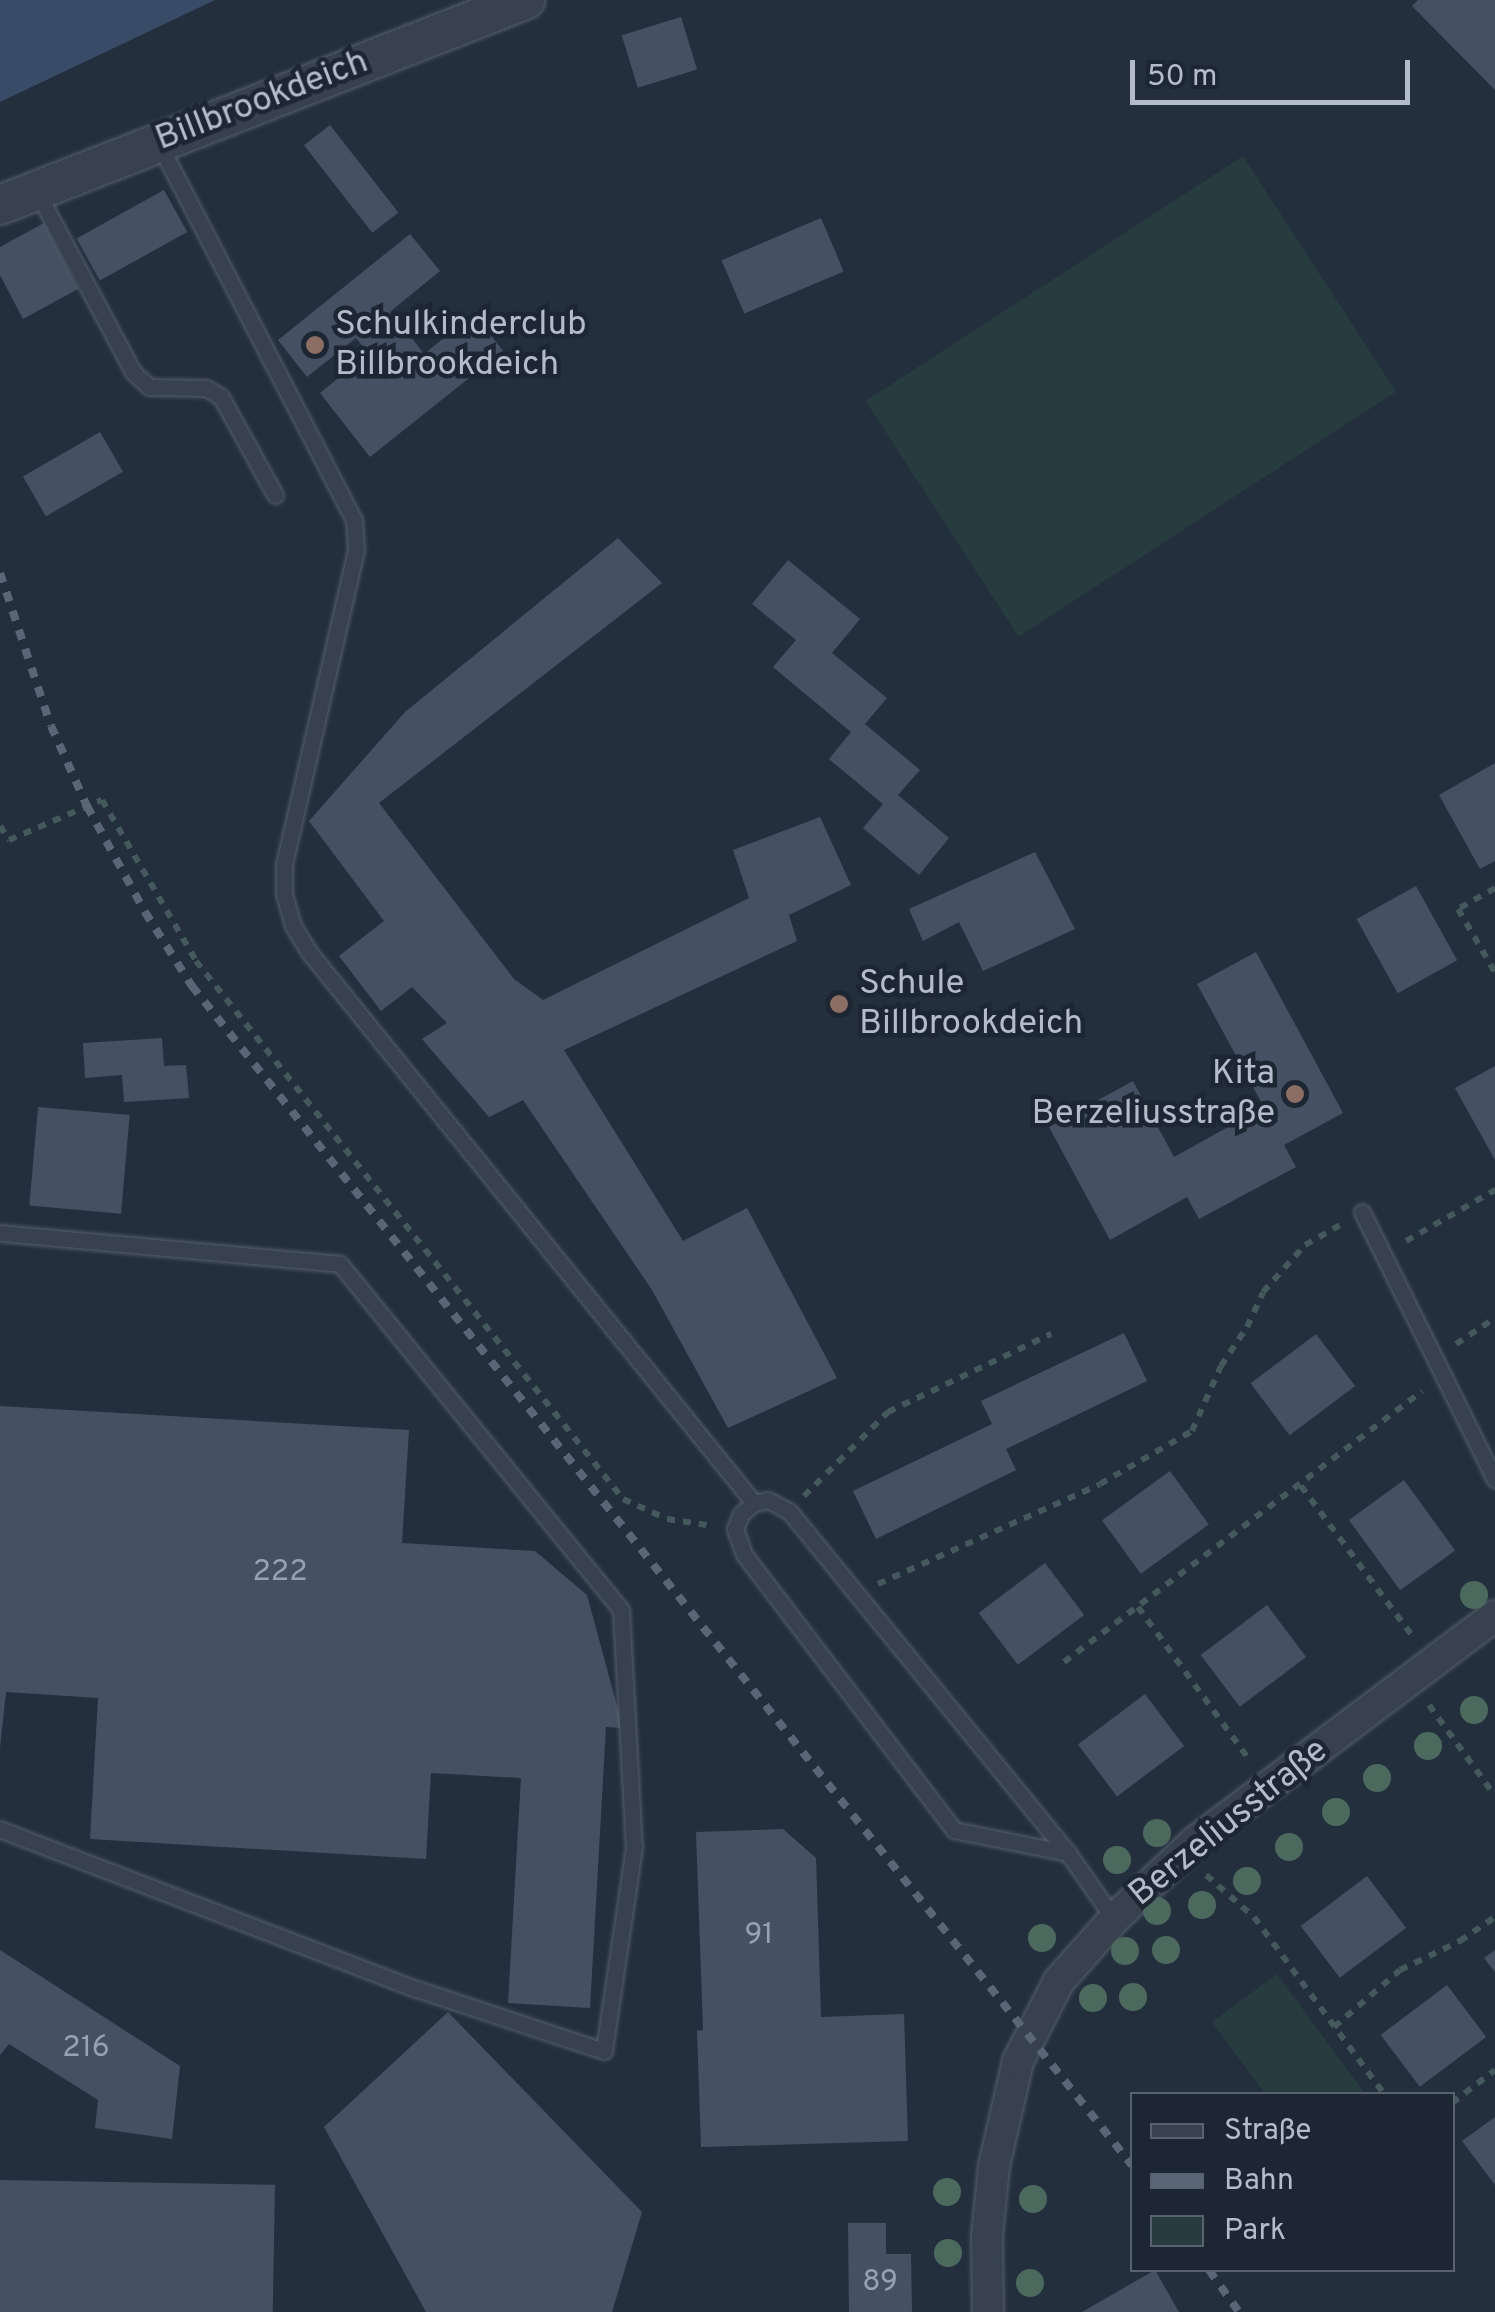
<!DOCTYPE html>
<html>
<head>
<meta charset="utf-8">
<style>
	body { margin:0 }
	#map { position:relative; width:1495px; height:2312px; overflow:hidden; background:#242f3e; font-family:Overpass,sans-serif }
	div>[style] { position:absolute }
	.green>* { inset:0; background:#263c3f; transform-origin:0 0 }
	.water>* { inset:0; background:#394c67 }
	.building>* { inset:0; background:#455162; transform-origin:0 0 }
	.path>* { height:6px; margin-top:-3px; transform-origin:0; background:repeating-linear-gradient(90deg,#44595c 0 8px,transparent 0 16px) }
	.roads { filter:drop-shadow(0 0 2px #565f6c) drop-shadow(0 0 2px #565f6c) }
	.service>* { height:15px; margin:-7.5px; padding:0 7.5px; transform-origin:7.5px; border-radius:7.5px; background:#38414e }
	.minor>* { height:30px; margin:-15px; padding:0 15px; transform-origin:15px; border-radius:15px; background:#38414e }
	.tertiary>* { height:38px; margin:-19px; padding:0 19px; transform-origin:19px; border-radius:19px; background:#38414e }
	.rail>* { height:8px; margin-top:-4px; transform-origin:0; background:repeating-linear-gradient(90deg,#5a6575 0 10px,transparent 0 20px) }
	.trees>* { width:28px; height:28px; margin:-14px; border-radius:50%; background:#4b6a5d }
	.dots>* { width:28px; height:28px; translate:-50% -50%; box-sizing:border-box; border:5px solid #1d2633; border-radius:50% }
	span { translate:-50% -50%; white-space:nowrap; text-align:center; line-height:1.15; -webkit-text-stroke:9px #1d2633; paint-order:stroke }
	.number-label { font-size:30px; color:#98a1af }
	.number-label span { -webkit-text-stroke-width:0 }
	.street-label { font-size:35px; color:#b4bcc9 }
	.poi-label { font-size:35px; color:#b4bcc9 }
	.left { translate:0 -50%; text-align:left }
	.right { translate:-100% -50%; text-align:right }
	.legend { position:absolute; left:1130px; top:2092px; width:325px; height:180px; box-sizing:border-box; background:#1d2633; border:2px solid #59626f; margin:0; padding:12px 18px; list-style:none; font-size:30px; color:#b4bcc9 }
	.legend li { display:flex; align-items:center; gap:20px; height:50px }
	.legend b { width:50px; border:2px solid #59626f }
	.scale { position:absolute; left:1130px; top:60px; width:280px; height:45px; box-sizing:border-box; border:5px solid #b4bcc9; border-top:0; padding-left:12px; font-size:30px; line-height:35px; white-space:nowrap; color:#b4bcc9; -webkit-text-stroke:8px #1d2633; paint-order:stroke }
</style>
</head>
<body>
<div id="map">
	<div class="green">
		<div style="left:1243px;top:156px;width:281px;height:450px;rotate:57deg"></div>
		<div style="clip-path:polygon(1277px 1974px,1364px 2092px,1361px 2094px,1265px 2094px,1212px 2022px)"></div>
	</div>
	<div class="water">
		<div style="clip-path:polygon(0 0,215px 0,0 102px)"></div>
	</div>
	<div class="building">
		<div style="clip-path:polygon(1418px 0,1495px 0,1495px 90px,1412px 6px)"></div>
		<div style="left:681px;top:17px;width:55px;height:62px;rotate:73deg"></div>
		<div style="left:330px;top:125px;width:111px;height:33px;rotate:52deg"></div>
		<div style="left:164px;top:190px;width:48px;height:100px;rotate:61deg"></div>
		<div style="left:821px;top:218px;width:58px;height:108px;rotate:67deg"></div>
		<div style="clip-path:polygon(44px 223px,78px 289px,23px 319px,0 275px,0 247px)"></div>
		<div style="clip-path:polygon(410px 234px,440px 271px,391px 311px,424px 354px,474px 314px,503px 351px,370px 457px,320px 393px,368px 354px,356px 338px,307px 377px,278px 340px)"></div>
		<div style="left:100px;top:432px;width:46px;height:89px;rotate:60deg"></div>
		<div style="clip-path:polygon(618px 538px,662px 583px,379px 803px,514px 979px,543px 1000px,749px 898px,733px 850px,820px 817px,851px 885px,789px 915px,797px 941px,564px 1050px,683px 1241px,747px 1208px,837px 1378px,728px 1428px,652px 1290px,523px 1100px,489px 1117px,422px 1039px,447px 1023px,412px 987px,381px 1011px,339px 956px,384px 921px,309px 821px,405px 712px)"></div>
		<div style="clip-path:polygon(788px 560px,860px 619px,832px 653px,887px 698px,865px 724px,920px 770px,898px 795px,949px 838px,919px 875px,863px 828px,883px 804px,829px 759px,851px 732px,773px 667px,796px 640px,752px 604px)"></div>
		<div style="clip-path:polygon(1495px 763px,1495px 861px,1480px 869px,1439px 795px)"></div>
		<div style="clip-path:polygon(1035px 852px,1075px 929px,983px 971px,959px 922px,923px 941px,909px 909px)"></div>
		<div style="left:1416px;top:886px;width:85px;height:68px;rotate:61deg"></div>
		<div style="clip-path:polygon(1256px 952px,1343px 1113px,1284px 1145px,1296px 1167px,1199px 1219px,1187px 1197px,1110px 1240px,1049px 1127px,1133px 1081px,1174px 1157px,1264px 1107px,1197px 984px)"></div>
		<div style="clip-path:polygon(162px 1038px,164px 1066px,186px 1065px,189px 1098px,124px 1102px,122px 1075px,85px 1078px,83px 1043px)"></div>
		<div style="clip-path:polygon(1495px 1066px,1495px 1160px,1455px 1088px)"></div>
		<div style="left:38px;top:1107px;width:92px;height:99px;rotate:5deg"></div>
		<div style="clip-path:polygon(1124px 1333px,1147px 1381px,1006px 1449px,1016px 1470px,876px 1539px,853px 1491px,992px 1424px,981px 1401px)"></div>
		<div style="left:1316px;top:1334px;width:65px;height:82px;rotate:53deg"></div>
		<div style="clip-path:polygon(0 1406px,409px 1430px,402px 1543px,535px 1551px,587px 1595px,623px 1728px,606px 1727px,590px 2008px,508px 2003px,521px 1778px,431px 1773px,426px 1859px,90px 1839px,98px 1698px,6px 1692px,0 1748px)"></div>
		<div style="left:1170px;top:1471px;width:66px;height:84px;rotate:54deg"></div>
		<div style="left:1404px;top:1480px;width:87px;height:68px;rotate:54deg"></div>
		<div style="left:1045px;top:1563px;width:65px;height:83px;rotate:53deg"></div>
		<div style="left:1267px;top:1605px;width:65px;height:83px;rotate:53deg"></div>
		<div style="left:1145px;top:1694px;width:65px;height:84px;rotate:53deg"></div>
		<div style="clip-path:polygon(783px 1829px,816px 1858px,821px 2017px,904px 2014px,908px 2141px,701px 2147px,697px 2031px,703px 2030px,696px 1832px)"></div>
		<div style="left:1367px;top:1876px;width:65px;height:83px;rotate:53deg"></div>
		<div style="clip-path:polygon(0 1950px,180px 2066px,172px 2139px,95px 2128px,98px 2100px,9px 2044px,0 2055px)"></div>
		<div style="clip-path:polygon(1495px 1950px,1495px 1972px,1484px 1958px)"></div>
		<div style="left:1447px;top:1985px;width:65px;height:83px;rotate:53deg"></div>
		<div style="clip-path:polygon(448px 2012px,642px 2212px,612px 2312px,426px 2312px,324px 2127px)"></div>
		<div style="clip-path:polygon(1495px 2117px,1495px 2185px,1462px 2141px)"></div>
		<div style="left:0;top:2180px;width:275px;height:132px;rotate:1deg"></div>
		<div style="clip-path:polygon(848px 2223px,886px 2223px,886px 2254px,911px 2254px,912px 2312px,849px 2312px)"></div>
		<div style="clip-path:polygon(1155px 2270px,1179px 2312px,1082px 2312px)"></div>
	</div>
	<div class="path">
		<div style="left:0;top:826px;width:17px;rotate:57deg"></div>
		<div style="left:9px;top:840px;width:101px;rotate:-23.3deg"></div>
		<div style="left:102px;top:800px;width:186px;rotate:59.7deg"></div>
		<div style="left:196px;top:961px;width:687px;rotate:51.56deg"></div>
		<div style="left:623px;top:1499px;width:48px;rotate:24.4deg"></div>
		<div style="left:667px;top:1519px;width:48px;rotate:8.5deg"></div>
		<div style="left:1495px;top:888px;width:43px;rotate:150.4deg"></div>
		<div style="left:1458px;top:909px;width:73px;rotate:59.6deg"></div>
		<div style="left:1406px;top:1241px;width:103px;rotate:-29.8deg"></div>
		<div style="left:1456px;top:1344px;width:47px;rotate:-33.7deg"></div>
		<div style="left:1301px;top:1486px;width:189px;rotate:53.4deg"></div>
		<div style="left:804px;top:1496px;width:119px;rotate:-45deg"></div>
		<div style="left:888px;top:1412px;width:181px;rotate:-25.6deg"></div>
		<div style="left:878px;top:1584px;width:243px;rotate:-24.2deg"></div>
		<div style="left:1100px;top:1484px;width:106px;rotate:-29.9deg"></div>
		<div style="left:1192px;top:1431px;width:71px;rotate:-66deg"></div>
		<div style="left:1221px;top:1366px;width:47px;rotate:-56.3deg"></div>
		<div style="left:1247px;top:1327px;width:38px;rotate:-65deg"></div>
		<div style="left:1263px;top:1292px;width:63px;rotate:-48.2deg"></div>
		<div style="left:1305px;top:1245px;width:43px;rotate:-29.6deg"></div>
		<div style="left:1138px;top:1607px;width:188px;rotate:53.9deg"></div>
		<div style="left:1064px;top:1662px;width:449px;rotate:-37.1deg"></div>
		<div style="left:1429px;top:1705px;width:112px;rotate:54deg"></div>
		<div style="left:1206px;top:1875px;width:64px;rotate:41.2deg"></div>
		<div style="left:1254px;top:1917px;width:220px;rotate:53.7deg"></div>
		<div style="left:1334px;top:2027px;width:87px;rotate:-40.8deg"></div>
		<div style="left:1400px;top:1970px;width:67px;rotate:-25.8deg"></div>
		<div style="left:1460px;top:1941px;width:42px;rotate:-34.4deg"></div>
		<div style="left:1452px;top:2103px;width:54px;rotate:-37.5deg"></div>
	</div>
	<div class="roads">
		<div class="service">
			<div style="left:158px;top:142px;width:426px;rotate:62.6deg"></div>
			<div style="left:354px;top:520px;width:30px;rotate:86deg"></div>
			<div style="left:356px;top:550px;width:322px;rotate:102.9deg"></div>
			<div style="left:284px;top:864px;width:30px;rotate:90deg"></div>
			<div style="left:284px;top:894px;width:33px;rotate:74deg"></div>
			<div style="left:293px;top:926px;width:31px;rotate:58deg"></div>
			<div style="left:309px;top:952px;width:708px;rotate:51.07deg"></div>
			<div style="left:36px;top:190px;width:206px;rotate:61.9deg"></div>
			<div style="left:133px;top:372px;width:22px;rotate:43deg"></div>
			<div style="left:149px;top:387px;width:57px;rotate:1deg"></div>
			<div style="left:206px;top:388px;width:17px;rotate:31deg"></div>
			<div style="left:221px;top:397px;width:112px;rotate:61.1deg"></div>
			<div style="left:1362px;top:1212px;width:299px;rotate:63.6deg"></div>
			<div style="left:0;top:1233px;width:341px;rotate:5.2deg"></div>
			<div style="left:340px;top:1264px;width:446px;rotate:50.9deg"></div>
			<div style="left:621px;top:1610px;width:237px;rotate:86.9deg"></div>
			<div style="left:634px;top:1847px;width:206px;rotate:98.4deg"></div>
			<div style="left:604px;top:2051px;width:198px;rotate:-161.7deg"></div>
			<div style="left:416px;top:1989px;width:446px;rotate:-159deg"></div>
			<div style="left:1068px;top:1853px;width:116px;rotate:-168.6deg"></div>
			<div style="left:954px;top:1830px;width:347px;rotate:-127.3deg"></div>
			<div style="left:744px;top:1554px;width:27px;rotate:-110deg"></div>
			<div style="left:735px;top:1529px;width:16px;rotate:-68deg"></div>
			<div style="left:741px;top:1514px;width:17px;rotate:-40deg"></div>
			<div style="left:754px;top:1503px;width:14px;rotate:-12deg"></div>
			<div style="left:768px;top:1500px;width:24px;rotate:28deg"></div>
			<div style="left:789px;top:1511px;width:441px;rotate:50.8deg"></div>
			<div style="left:1068px;top:1853px;width:80px;rotate:55.1deg"></div>
		</div>
		<div class="minor">
			<div style="left:988px;top:2312px;width:76px;rotate:-90.8deg"></div>
			<div style="left:987px;top:2236px;width:70px;rotate:-84.3deg"></div>
			<div style="left:994px;top:2166px;width:108px;rotate:-77.1deg"></div>
			<div style="left:1018px;top:2061px;width:90px;rotate:-62.9deg"></div>
			<div style="left:1059px;top:1981px;width:83px;rotate:-48.4deg"></div>
			<div style="left:1114px;top:1919px;width:113px;rotate:-43.6deg"></div>
			<div style="left:1196px;top:1841px;width:374px;rotate:-37deg"></div>
		</div>
		<div class="tertiary">
			<div style="left:0;top:205px;width:564px;rotate:-21.33deg"></div>
		</div>
	</div>
	<div class="rail">
		<div style="left:0;top:573px;width:161px;rotate:71.6deg"></div>
		<div style="left:51px;top:726px;width:88px;rotate:65.8deg"></div>
		<div style="left:87px;top:806px;width:121px;rotate:61.3deg"></div>
		<div style="left:145px;top:912px;width:88px;rotate:57.6deg"></div>
		<div style="left:192px;top:986px;width:1508px;rotate:51.44deg"></div>
		<div style="left:1209px;top:2270px;width:52px;rotate:54.5deg"></div>
	</div>
	<div class="trees">
		<div style="left:1474px;top:1595px"></div>
		<div style="left:1474px;top:1710px"></div>
		<div style="left:1428px;top:1746px"></div>
		<div style="left:1377px;top:1778px"></div>
		<div style="left:1336px;top:1812px"></div>
		<div style="left:1157px;top:1833px"></div>
		<div style="left:1289px;top:1847px"></div>
		<div style="left:1117px;top:1860px"></div>
		<div style="left:1247px;top:1881px"></div>
		<div style="left:1202px;top:1905px"></div>
		<div style="left:1157px;top:1911px"></div>
		<div style="left:1042px;top:1938px"></div>
		<div style="left:1166px;top:1950px"></div>
		<div style="left:1125px;top:1951px"></div>
		<div style="left:1133px;top:1997px"></div>
		<div style="left:1093px;top:1998px"></div>
		<div style="left:947px;top:2192px"></div>
		<div style="left:1033px;top:2199px"></div>
		<div style="left:948px;top:2253px"></div>
		<div style="left:1030px;top:2283px"></div>
	</div>
	<div class="dots">
		<div style="left:315px;top:345px;background:#8d6e63"></div>
		<div style="left:839px;top:1004px;background:#8d6e63"></div>
		<div style="left:1295px;top:1094px;background:#8d6e63"></div>
	</div>
	<div class="number-label">
		<span style="left:280px;top:1573px">222</span>
		<span style="left:759px;top:1936px">91</span>
		<span style="left:86px;top:2049px">216</span>
		<span style="left:880px;top:2283px">89</span>
	</div>
	<div class="street-label">
		<span style="left:262px;top:101px;rotate:-21deg">Billbrookdeich</span>
		<span style="left:1229px;top:1823px;rotate:-39deg">Berzeliusstraße</span>
	</div>
	<div class="poi-label">
		<span class="left" style="left:335px;top:345px">Schulkinderclub<br>Billbrookdeich</span>
		<span class="left" style="left:859px;top:1004px">Schule<br>Billbrookdeich</span>
		<span class="right" style="left:1275px;top:1094px">Kita<br>Berzeliusstraße</span>
	</div>
	<ul class="legend">
	<li><b style="height:12px;background:#38414e"></b>Straße</li>
	<li><b style="height:12px;background:#5a6575"></b>Bahn</li>
	<li><b style="height:28px;background:#263c3f"></b>Park</li>
	</ul>
	<div class="scale">50 m</div>
</div>
</body>
</html>
